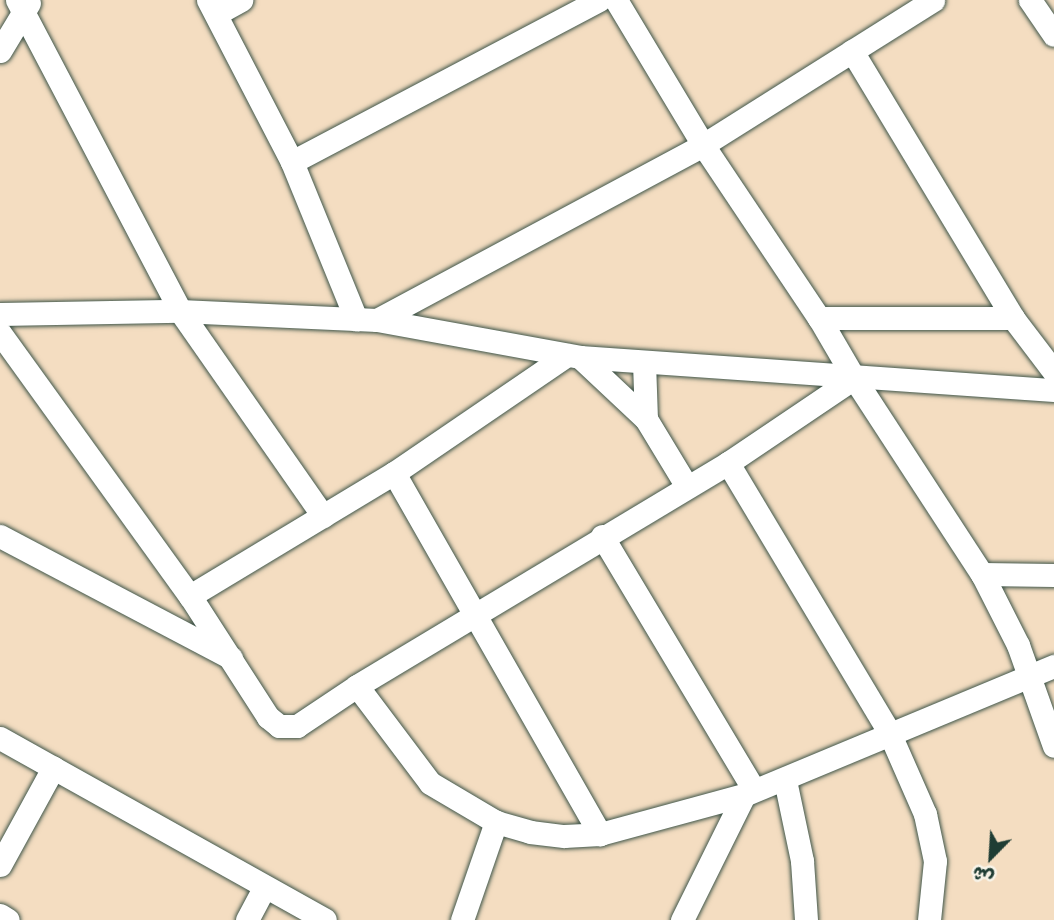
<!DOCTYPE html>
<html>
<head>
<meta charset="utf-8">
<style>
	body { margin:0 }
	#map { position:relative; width:1054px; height:920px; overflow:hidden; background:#f4ddc1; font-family:Mali,"Playpen Sans Arabic",sans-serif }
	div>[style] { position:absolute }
	.roads { filter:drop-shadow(0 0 2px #3f5549) drop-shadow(0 0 2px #3f5549) }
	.street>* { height:23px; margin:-11.5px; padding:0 11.5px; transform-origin:11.5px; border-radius:11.5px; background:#fff }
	span { translate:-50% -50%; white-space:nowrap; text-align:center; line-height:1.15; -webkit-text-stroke:6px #f7f3e8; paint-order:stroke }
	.north { position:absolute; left:956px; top:822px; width:70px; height:70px; -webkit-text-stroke:5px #f7f3e8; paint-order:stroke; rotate:204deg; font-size:19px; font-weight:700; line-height:28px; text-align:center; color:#1f3d34 }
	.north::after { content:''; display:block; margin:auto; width:24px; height:32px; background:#1f3d34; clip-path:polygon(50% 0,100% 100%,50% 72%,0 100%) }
</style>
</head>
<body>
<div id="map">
	<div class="roads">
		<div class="street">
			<div style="left:17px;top:0;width:351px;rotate:62.3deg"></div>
			<div style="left:180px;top:311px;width:250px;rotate:55.1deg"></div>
			<div style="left:208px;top:0;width:182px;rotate:62.6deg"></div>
			<div style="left:292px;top:162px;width:170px;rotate:67.8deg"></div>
			<div style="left:616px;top:0;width:169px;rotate:59deg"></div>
			<div style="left:703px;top:145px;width:208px;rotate:56.2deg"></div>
			<div style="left:819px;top:318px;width:69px;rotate:59.7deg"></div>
			<div style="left:854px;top:378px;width:234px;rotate:56.9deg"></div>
			<div style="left:982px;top:574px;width:80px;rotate:63.1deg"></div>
			<div style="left:1018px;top:645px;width:107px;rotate:70.4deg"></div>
			<div style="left:1030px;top:0;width:42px;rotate:55.6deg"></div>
			<div style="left:216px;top:14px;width:29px;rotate:-29deg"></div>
			<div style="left:0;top:51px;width:56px;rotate:-58.9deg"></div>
			<div style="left:852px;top:51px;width:312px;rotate:58.9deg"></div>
			<div style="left:1013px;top:318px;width:68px;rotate:52.8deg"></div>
			<div style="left:292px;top:162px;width:347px;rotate:-27.8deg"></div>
			<div style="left:0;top:314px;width:180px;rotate:-1deg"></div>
			<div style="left:180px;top:311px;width:197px;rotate:2.6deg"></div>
			<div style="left:377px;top:320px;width:206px;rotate:10.3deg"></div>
			<div style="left:580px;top:357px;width:475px;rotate:4deg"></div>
			<div style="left:819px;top:318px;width:194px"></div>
			<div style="left:377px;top:320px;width:370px;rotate:-28.2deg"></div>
			<div style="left:703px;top:145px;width:272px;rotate:-32.2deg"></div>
			<div style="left:0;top:333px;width:324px;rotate:54.2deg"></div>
			<div style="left:190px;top:596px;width:144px;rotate:57.2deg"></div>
			<div style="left:268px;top:717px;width:14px;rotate:39deg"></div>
			<div style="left:279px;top:726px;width:18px"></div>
			<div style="left:297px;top:726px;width:72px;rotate:-33.7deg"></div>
			<div style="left:580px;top:357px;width:91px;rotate:43.2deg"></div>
			<div style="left:644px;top:362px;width:57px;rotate:88deg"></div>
			<div style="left:646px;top:419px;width:77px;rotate:58.8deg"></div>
			<div style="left:854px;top:378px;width:152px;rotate:146deg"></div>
			<div style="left:728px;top:463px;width:433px;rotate:149deg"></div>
			<div style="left:357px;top:686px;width:121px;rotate:53deg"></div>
			<div style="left:430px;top:783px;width:77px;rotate:30.6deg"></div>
			<div style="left:496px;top:822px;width:35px;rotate:16deg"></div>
			<div style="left:530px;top:832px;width:34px;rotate:7deg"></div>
			<div style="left:564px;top:836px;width:36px;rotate:-3deg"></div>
			<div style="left:600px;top:834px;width:149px;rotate:-15.2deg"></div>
			<div style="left:744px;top:795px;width:336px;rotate:-22.6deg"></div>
			<div style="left:728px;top:463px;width:313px;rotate:59.1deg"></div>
			<div style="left:889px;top:732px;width:90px;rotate:66.3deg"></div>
			<div style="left:925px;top:814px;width:48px;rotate:78deg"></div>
			<div style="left:935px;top:861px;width:59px;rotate:95.8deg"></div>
			<div style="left:394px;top:473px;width:416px;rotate:60.3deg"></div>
			<div style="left:0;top:536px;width:261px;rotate:27.8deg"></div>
			<div style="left:602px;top:536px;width:296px;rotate:59.1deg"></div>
			<div style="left:982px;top:574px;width:72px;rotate:0.8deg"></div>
			<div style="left:190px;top:596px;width:238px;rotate:-31.1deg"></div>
			<div style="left:394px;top:473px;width:209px;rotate:-34.3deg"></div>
			<div style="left:0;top:738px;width:372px;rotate:29.2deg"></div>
			<div style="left:785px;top:780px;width:83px;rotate:78.1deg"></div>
			<div style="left:802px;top:861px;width:59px;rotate:86.1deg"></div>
			<div style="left:0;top:865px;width:111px;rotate:-61.3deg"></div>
			<div style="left:0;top:915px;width:9px;rotate:32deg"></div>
			<div style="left:247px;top:920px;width:36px;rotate:-62deg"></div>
			<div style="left:462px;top:920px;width:104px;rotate:-70.9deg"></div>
			<div style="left:682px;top:920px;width:140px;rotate:-63.6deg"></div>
		</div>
	</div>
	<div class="north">ش</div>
</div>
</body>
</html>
